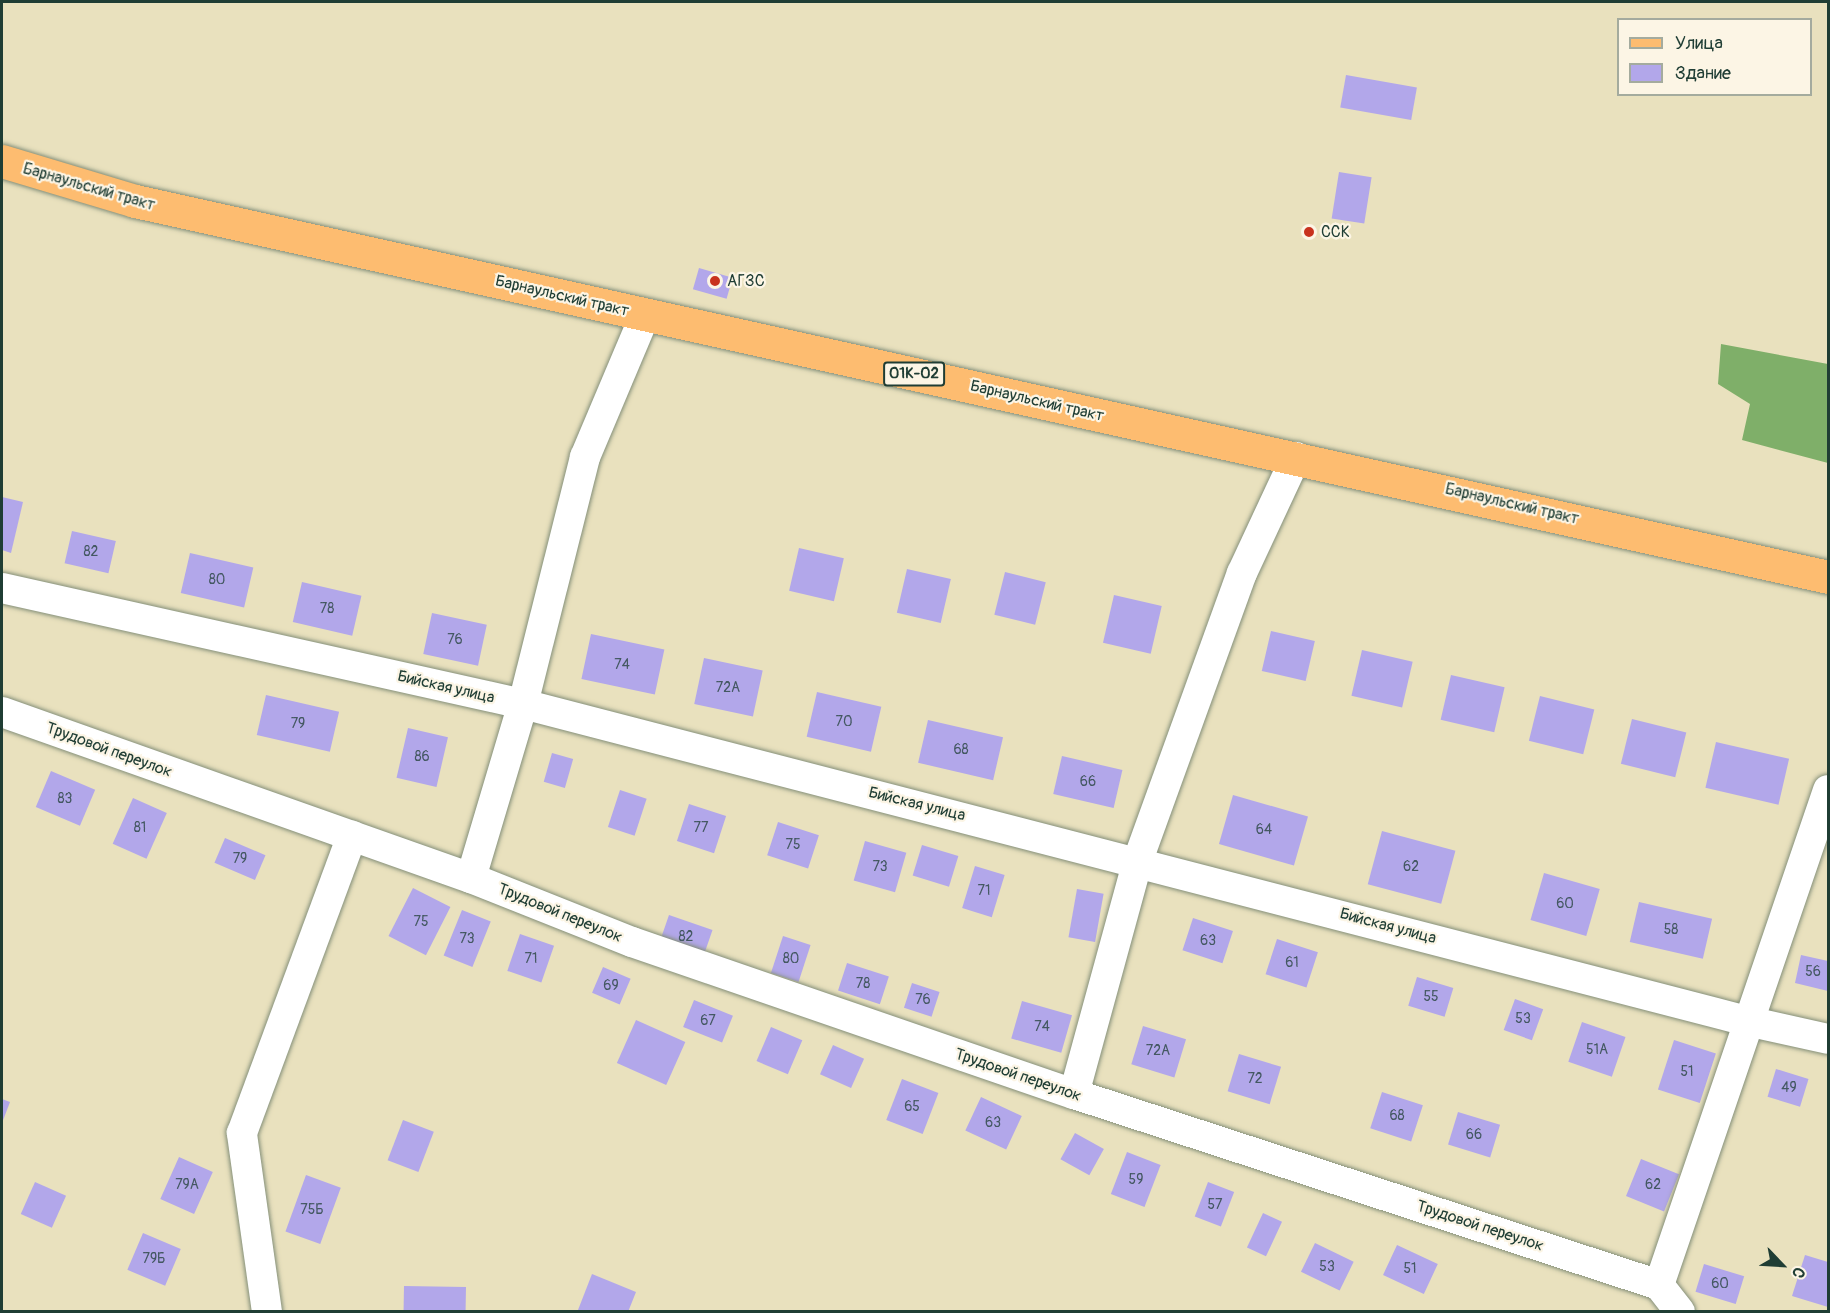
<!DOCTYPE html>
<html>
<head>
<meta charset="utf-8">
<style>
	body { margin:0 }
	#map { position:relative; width:1830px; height:1313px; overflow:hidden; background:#e9e1be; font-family:Pangolin,sans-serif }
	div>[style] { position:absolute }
	.forest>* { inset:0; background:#7faf69 }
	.building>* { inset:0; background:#b2a7ea; transform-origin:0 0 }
	.roads { filter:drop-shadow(0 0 2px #848f79) drop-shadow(0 0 2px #848f79) }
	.minor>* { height:30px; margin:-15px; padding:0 15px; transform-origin:15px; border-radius:15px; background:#fff }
	.major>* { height:33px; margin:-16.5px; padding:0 16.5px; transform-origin:16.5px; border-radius:16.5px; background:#fdbc70 }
	.dots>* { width:16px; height:16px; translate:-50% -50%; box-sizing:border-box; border:3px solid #fcf5e5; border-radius:50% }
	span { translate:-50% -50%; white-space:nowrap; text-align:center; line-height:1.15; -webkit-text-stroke:4.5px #fcf5e5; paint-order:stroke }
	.number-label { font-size:14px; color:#445862 }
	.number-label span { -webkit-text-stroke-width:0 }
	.shield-label span { padding:2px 4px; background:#fcf5e5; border:2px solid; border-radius:4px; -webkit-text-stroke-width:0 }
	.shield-label { font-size:15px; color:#1f3d34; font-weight:700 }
	.street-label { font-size:16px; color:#1f3d34 }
	.poi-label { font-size:16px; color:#1f3d34 }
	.left { translate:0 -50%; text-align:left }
	.frame { position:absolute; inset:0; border:3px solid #1f3d34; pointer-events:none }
	.legend { position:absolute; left:1617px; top:18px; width:195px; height:78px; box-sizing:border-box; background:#fcf5e5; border:2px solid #a4ab9e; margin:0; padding:8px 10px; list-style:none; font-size:18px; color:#1f3d34 }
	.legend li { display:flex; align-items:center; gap:12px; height:30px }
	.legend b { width:30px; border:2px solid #a4ab9e }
	.north { position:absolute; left:1752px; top:1235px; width:60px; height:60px; -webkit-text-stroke:4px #fcf5e5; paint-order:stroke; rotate:115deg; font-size:16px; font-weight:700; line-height:24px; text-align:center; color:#1f3d34 }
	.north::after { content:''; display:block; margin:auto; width:21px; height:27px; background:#1f3d34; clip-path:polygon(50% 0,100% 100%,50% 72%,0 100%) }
</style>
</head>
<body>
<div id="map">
	<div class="forest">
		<div style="clip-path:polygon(1721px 344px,1828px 364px,1828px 463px,1742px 440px,1750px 404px,1718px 384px)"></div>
	</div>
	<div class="building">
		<div style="left:1346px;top:75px;width:72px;height:33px;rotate:10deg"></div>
		<div style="left:1339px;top:172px;width:33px;height:47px;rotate:9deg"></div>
		<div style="left:699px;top:268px;width:35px;height:22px;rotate:16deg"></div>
		<div style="clip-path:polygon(2px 497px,23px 502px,11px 553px,2px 550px)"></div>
		<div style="left:72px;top:531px;width:45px;height:33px;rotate:13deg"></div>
		<div style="left:799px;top:548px;width:46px;height:44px;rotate:13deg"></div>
		<div style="left:190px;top:553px;width:65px;height:41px;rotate:13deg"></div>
		<div style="left:907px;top:569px;width:45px;height:45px;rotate:13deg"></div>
		<div style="left:1005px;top:572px;width:42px;height:44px;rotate:14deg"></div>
		<div style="left:302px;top:582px;width:61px;height:41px;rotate:13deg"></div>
		<div style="left:1114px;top:595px;width:49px;height:49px;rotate:13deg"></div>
		<div style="left:432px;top:613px;width:56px;height:42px;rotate:12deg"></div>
		<div style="left:1271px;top:631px;width:45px;height:41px;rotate:13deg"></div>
		<div style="left:591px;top:634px;width:75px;height:46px;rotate:12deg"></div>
		<div style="left:1362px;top:650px;width:52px;height:47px;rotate:13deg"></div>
		<div style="left:704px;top:658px;width:60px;height:47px;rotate:12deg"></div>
		<div style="left:1451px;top:675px;width:55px;height:46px;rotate:13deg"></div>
		<div style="left:817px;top:692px;width:66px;height:46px;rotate:13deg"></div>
		<div style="left:266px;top:695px;width:75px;height:41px;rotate:13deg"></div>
		<div style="left:1540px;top:696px;width:56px;height:46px;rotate:14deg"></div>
		<div style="left:1632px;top:719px;width:56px;height:46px;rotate:14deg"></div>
		<div style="left:928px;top:720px;width:77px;height:44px;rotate:13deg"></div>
		<div style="left:408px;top:728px;width:41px;height:51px;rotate:13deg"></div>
		<div style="left:1716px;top:742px;width:75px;height:47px;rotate:13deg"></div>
		<div style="left:552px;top:753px;width:22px;height:30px;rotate:16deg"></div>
		<div style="left:1062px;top:756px;width:62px;height:39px;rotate:13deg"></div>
		<div style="left:51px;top:771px;width:48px;height:39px;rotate:23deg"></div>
		<div style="left:620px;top:790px;width:28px;height:39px;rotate:18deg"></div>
		<div style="left:1233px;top:795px;width:78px;height:51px;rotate:16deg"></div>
		<div style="left:133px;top:798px;width:37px;height:50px;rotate:24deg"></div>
		<div style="left:689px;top:804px;width:39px;height:39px;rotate:18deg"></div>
		<div style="left:778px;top:822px;width:43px;height:35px;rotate:18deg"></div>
		<div style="left:1382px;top:831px;width:76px;height:55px;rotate:15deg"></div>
		<div style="left:225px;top:838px;width:44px;height:27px;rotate:23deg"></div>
		<div style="left:865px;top:841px;width:43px;height:41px;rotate:16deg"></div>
		<div style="left:922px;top:845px;width:38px;height:32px;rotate:17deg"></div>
		<div style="left:975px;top:866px;width:31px;height:44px;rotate:17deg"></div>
		<div style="left:1544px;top:873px;width:58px;height:49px;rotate:16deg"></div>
		<div style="left:413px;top:888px;width:42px;height:54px;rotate:27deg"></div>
		<div style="left:1077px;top:889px;width:27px;height:49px;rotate:10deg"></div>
		<div style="left:1639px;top:902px;width:75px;height:41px;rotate:13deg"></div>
		<div style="left:462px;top:910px;width:31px;height:49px;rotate:22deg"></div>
		<div style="left:669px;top:915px;width:46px;height:30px;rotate:19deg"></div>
		<div style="left:1193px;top:918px;width:42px;height:34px;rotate:18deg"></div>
		<div style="left:520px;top:934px;width:36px;height:39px;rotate:19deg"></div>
		<div style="left:783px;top:936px;width:29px;height:39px;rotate:18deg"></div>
		<div style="left:1277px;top:939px;width:43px;height:37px;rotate:18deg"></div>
		<div style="clip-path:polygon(1801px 955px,1828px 961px,1828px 991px,1795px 983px)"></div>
		<div style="left:847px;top:963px;width:44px;height:29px;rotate:18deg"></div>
		<div style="left:603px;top:967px;width:30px;height:28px;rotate:23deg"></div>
		<div style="left:1417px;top:977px;width:38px;height:30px;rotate:17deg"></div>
		<div style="left:912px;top:983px;width:29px;height:26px;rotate:18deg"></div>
		<div style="left:1515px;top:999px;width:30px;height:33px;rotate:20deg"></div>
		<div style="left:694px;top:1000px;width:42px;height:29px;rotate:22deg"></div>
		<div style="left:1022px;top:1001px;width:52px;height:39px;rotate:16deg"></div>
		<div style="left:636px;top:1020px;width:54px;height:47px;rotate:24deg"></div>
		<div style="left:1582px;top:1022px;width:46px;height:42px;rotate:19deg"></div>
		<div style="left:1143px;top:1026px;width:45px;height:40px;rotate:17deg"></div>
		<div style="left:771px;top:1027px;width:34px;height:37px;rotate:23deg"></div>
		<div style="left:1674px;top:1040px;width:44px;height:52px;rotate:18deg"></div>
		<div style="left:833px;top:1045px;width:34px;height:32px;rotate:24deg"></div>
		<div style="left:1239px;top:1054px;width:44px;height:39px;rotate:17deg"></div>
		<div style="left:1776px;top:1069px;width:34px;height:29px;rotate:17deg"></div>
		<div style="left:902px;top:1079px;width:39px;height:44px;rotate:21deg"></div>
		<div style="left:1382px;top:1092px;width:43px;height:38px;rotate:18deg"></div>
		<div style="left:981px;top:1097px;width:45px;height:37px;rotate:25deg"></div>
		<div style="clip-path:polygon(2px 1099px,10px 1102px,2px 1123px)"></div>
		<div style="left:1458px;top:1112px;width:44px;height:34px;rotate:17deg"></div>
		<div style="left:403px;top:1120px;width:33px;height:43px;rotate:21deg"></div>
		<div style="left:1075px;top:1133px;width:33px;height:30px;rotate:29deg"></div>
		<div style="left:1127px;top:1152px;width:36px;height:45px;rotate:21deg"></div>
		<div style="left:179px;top:1157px;width:37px;height:46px;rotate:24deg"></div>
		<div style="left:1641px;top:1159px;width:41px;height:40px;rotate:22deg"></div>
		<div style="left:306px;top:1175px;width:37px;height:60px;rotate:20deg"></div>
		<div style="left:35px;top:1182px;width:34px;height:35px;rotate:24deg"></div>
		<div style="left:1208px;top:1182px;width:28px;height:37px;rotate:21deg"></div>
		<div style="left:1263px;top:1213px;width:21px;height:38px;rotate:25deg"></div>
		<div style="left:143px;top:1233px;width:41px;height:40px;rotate:23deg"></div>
		<div style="left:1315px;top:1243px;width:43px;height:32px;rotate:26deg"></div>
		<div style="left:1397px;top:1245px;width:45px;height:33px;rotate:25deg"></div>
		<div style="clip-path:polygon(1805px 1255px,1828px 1262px,1828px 1307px,1792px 1296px)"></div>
		<div style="left:1704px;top:1264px;width:42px;height:29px;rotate:17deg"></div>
		<div style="clip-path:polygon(592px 1274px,636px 1292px,628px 1312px,578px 1310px)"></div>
		<div style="left:404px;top:1286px;width:62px;height:26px;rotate:1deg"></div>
	</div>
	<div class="roads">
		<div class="minor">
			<div style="left:2px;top:588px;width:534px;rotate:12.55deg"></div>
			<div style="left:523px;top:704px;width:1264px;rotate:14.52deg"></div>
			<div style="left:1747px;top:1021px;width:83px;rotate:12.5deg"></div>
			<div style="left:2px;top:712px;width:498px;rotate:19.5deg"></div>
			<div style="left:471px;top:878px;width:173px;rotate:21.7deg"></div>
			<div style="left:632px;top:942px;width:467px;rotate:19deg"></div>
			<div style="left:1074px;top:1094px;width:615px;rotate:18.08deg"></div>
			<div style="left:1659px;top:1285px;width:34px;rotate:52deg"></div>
			<div style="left:471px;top:878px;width:182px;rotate:-73.4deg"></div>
			<div style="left:523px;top:704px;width:255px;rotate:-75.9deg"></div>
			<div style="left:585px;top:457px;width:154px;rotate:-67.1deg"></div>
			<div style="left:1074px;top:1094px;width:243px;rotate:-74.7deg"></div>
			<div style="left:1138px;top:860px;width:305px;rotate:-70.1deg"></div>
			<div style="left:1242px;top:573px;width:128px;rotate:-65deg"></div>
			<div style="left:1659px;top:1285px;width:523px;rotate:-71.15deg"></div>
			<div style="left:267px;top:1312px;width:181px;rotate:-98deg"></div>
			<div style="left:242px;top:1133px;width:317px;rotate:-69.7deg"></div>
		</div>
		<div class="major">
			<div style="left:2px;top:161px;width:139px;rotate:16.7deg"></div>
			<div style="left:135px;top:201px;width:1734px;rotate:12.52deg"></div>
		</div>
	</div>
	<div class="dots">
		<div style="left:1309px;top:232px;background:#c8321e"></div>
		<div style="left:715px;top:281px;background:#c8321e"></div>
	</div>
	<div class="number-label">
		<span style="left:91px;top:552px">82</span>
		<span style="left:217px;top:580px">80</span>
		<span style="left:327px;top:609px">78</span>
		<span style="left:455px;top:640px">76</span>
		<span style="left:622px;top:665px">74</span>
		<span style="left:728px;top:688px">72А</span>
		<span style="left:844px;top:722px">70</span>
		<span style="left:298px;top:724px">79</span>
		<span style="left:961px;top:750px">68</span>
		<span style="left:422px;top:757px">86</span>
		<span style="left:1088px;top:782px">66</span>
		<span style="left:65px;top:799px">83</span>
		<span style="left:140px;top:828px">81</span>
		<span style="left:701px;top:828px">77</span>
		<span style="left:1264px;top:830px">64</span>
		<span style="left:793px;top:845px">75</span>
		<span style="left:240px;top:859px">79</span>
		<span style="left:880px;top:867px">73</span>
		<span style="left:1411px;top:867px">62</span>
		<span style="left:984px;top:891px">71</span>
		<span style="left:1565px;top:904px">60</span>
		<span style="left:421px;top:922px">75</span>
		<span style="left:1671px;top:930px">58</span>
		<span style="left:686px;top:937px">82</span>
		<span style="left:467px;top:939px">73</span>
		<span style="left:1208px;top:941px">63</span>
		<span style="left:531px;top:959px">71</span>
		<span style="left:791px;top:959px">80</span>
		<span style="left:1292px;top:963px">61</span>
		<span style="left:1813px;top:972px">56</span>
		<span style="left:863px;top:984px">78</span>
		<span style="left:611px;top:986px">69</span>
		<span style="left:1431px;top:997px">55</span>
		<span style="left:923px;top:1000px">76</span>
		<span style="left:1523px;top:1019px">53</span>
		<span style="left:708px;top:1021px">67</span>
		<span style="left:1042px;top:1027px">74</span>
		<span style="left:1597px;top:1050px">51А</span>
		<span style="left:1158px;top:1051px">72А</span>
		<span style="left:1687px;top:1072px">51</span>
		<span style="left:1255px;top:1079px">72</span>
		<span style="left:1789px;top:1088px">49</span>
		<span style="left:912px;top:1107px">65</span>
		<span style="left:1397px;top:1116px">68</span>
		<span style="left:993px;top:1123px">63</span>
		<span style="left:1474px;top:1135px">66</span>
		<span style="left:1136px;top:1180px">59</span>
		<span style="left:187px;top:1185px">79А</span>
		<span style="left:1653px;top:1185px">62</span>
		<span style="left:1215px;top:1205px">57</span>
		<span style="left:312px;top:1210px">75Б</span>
		<span style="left:154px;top:1259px">79Б</span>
		<span style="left:1327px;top:1267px">53</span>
		<span style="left:1410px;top:1269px">51</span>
		<span style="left:1720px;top:1284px">60</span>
	</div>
	<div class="shield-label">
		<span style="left:914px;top:374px">01К-02</span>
	</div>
	<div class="street-label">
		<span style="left:89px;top:187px;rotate:16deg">Барнаульский тракт</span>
		<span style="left:562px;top:296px;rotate:13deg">Барнаульский тракт</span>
		<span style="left:1037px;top:401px;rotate:13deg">Барнаульский тракт</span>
		<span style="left:1512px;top:504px;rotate:13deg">Барнаульский тракт</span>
		<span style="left:446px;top:687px;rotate:13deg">Бийская улица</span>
		<span style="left:109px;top:750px;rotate:20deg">Трудовой переулок</span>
		<span style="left:917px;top:804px;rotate:14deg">Бийская улица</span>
		<span style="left:560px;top:913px;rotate:22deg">Трудовой переулок</span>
		<span style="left:1388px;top:926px;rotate:15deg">Бийская улица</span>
		<span style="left:1018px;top:1075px;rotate:19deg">Трудовой переулок</span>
		<span style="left:1480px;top:1226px;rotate:18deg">Трудовой переулок</span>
	</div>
	<div class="poi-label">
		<span class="left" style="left:1321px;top:232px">ССК</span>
		<span class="left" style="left:727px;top:281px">АГЗС</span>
	</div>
	<div class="frame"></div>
	<ul class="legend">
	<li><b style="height:8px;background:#fdbc70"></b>Улица</li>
	<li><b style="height:16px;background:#b2a7ea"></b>Здание</li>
	</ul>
	<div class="north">С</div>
</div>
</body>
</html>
